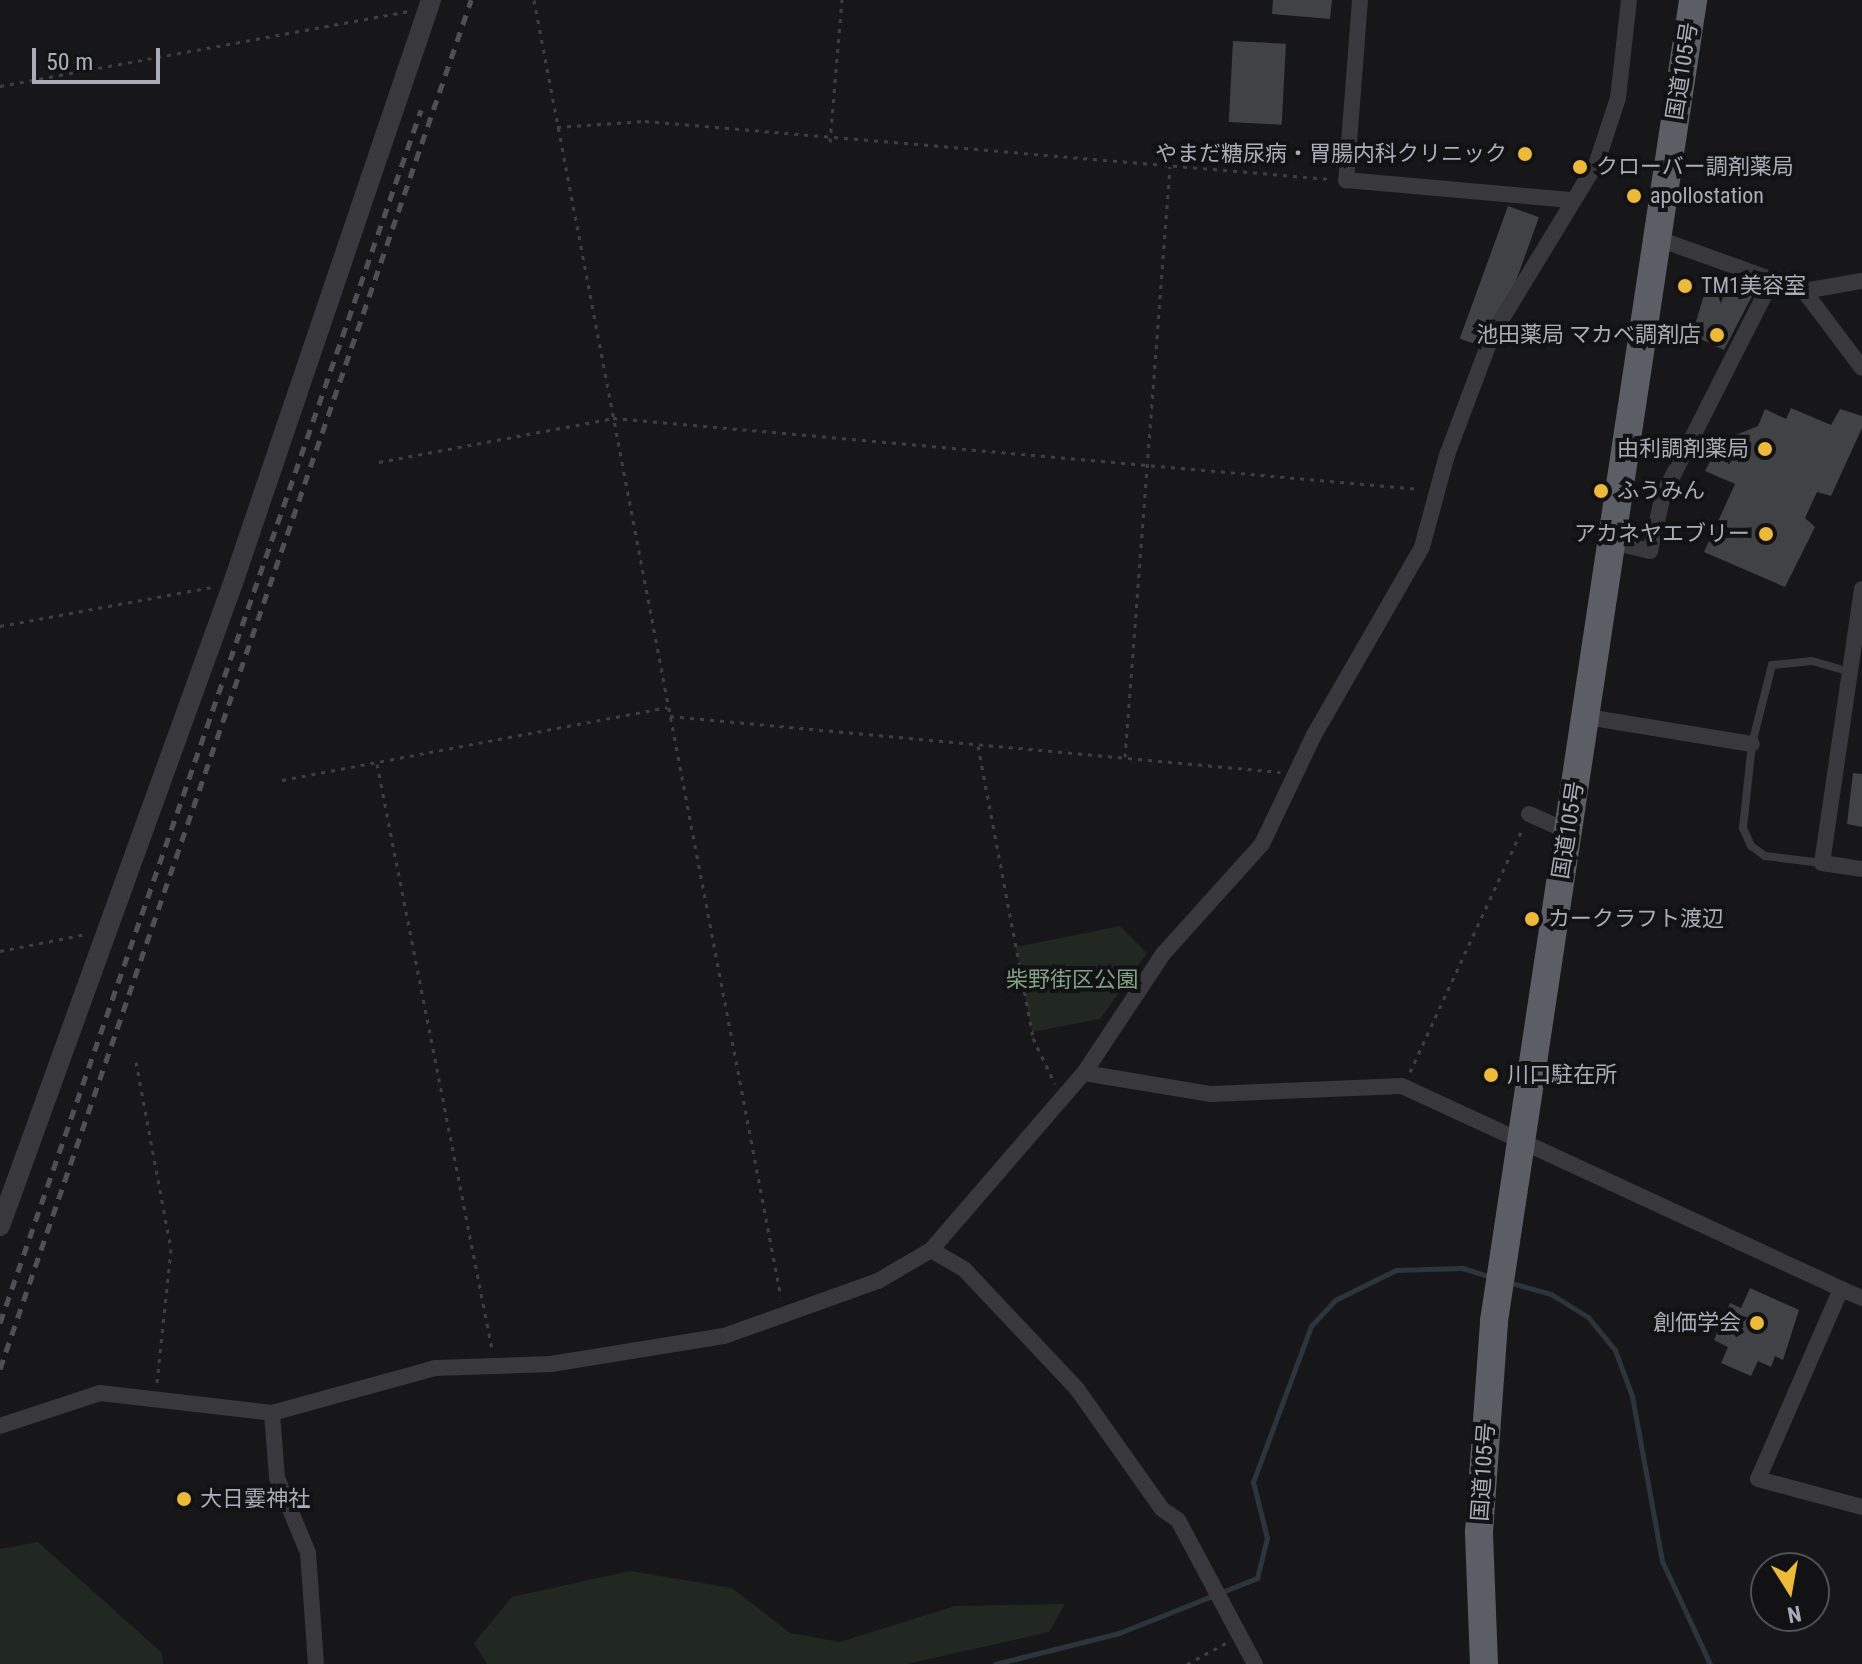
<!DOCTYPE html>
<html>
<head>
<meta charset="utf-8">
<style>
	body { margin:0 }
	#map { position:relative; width:1862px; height:1664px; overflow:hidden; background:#171719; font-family:"Roboto Condensed","Noto Sans JP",sans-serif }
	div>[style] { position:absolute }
	.green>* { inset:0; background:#212822 }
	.stream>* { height:5px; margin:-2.5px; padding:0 2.5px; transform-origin:2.5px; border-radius:2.5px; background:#2d353c }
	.building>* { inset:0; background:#414245; transform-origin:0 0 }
	.path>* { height:3px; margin-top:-1.5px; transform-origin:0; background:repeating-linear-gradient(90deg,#3e3f44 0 4px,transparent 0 10px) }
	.service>* { height:8px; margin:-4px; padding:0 4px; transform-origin:4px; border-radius:4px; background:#38383d }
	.minor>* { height:16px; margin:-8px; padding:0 8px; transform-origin:8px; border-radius:8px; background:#38383d }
	.tertiary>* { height:20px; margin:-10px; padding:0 10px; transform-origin:10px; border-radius:10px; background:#38383d }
	.trunk>* { height:28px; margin:-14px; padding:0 14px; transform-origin:14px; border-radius:14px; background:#5c5e65 }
	.rail>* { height:5px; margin-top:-2.5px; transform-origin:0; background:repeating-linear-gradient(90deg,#4f5056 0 10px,transparent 0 18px) }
	.dots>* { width:22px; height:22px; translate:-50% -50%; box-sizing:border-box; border:4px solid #121214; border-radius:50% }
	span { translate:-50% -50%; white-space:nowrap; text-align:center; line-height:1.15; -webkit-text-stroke:8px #121214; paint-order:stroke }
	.street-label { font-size:22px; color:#a9adb8 }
	.poi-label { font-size:22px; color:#a9adb8 }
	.right { translate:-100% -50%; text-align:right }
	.left { translate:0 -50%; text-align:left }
	.park-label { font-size:22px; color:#81a284 }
	.north { position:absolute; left:1750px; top:1552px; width:80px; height:80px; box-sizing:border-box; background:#121214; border:2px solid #4e5056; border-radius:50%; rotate:169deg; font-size:22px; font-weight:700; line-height:32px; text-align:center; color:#a9adb8 }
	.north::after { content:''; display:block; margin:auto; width:28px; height:36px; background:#edb93a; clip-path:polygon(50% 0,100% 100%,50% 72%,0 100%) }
	.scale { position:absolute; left:32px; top:48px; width:128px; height:36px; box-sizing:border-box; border:4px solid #a9adb8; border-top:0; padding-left:10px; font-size:24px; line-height:28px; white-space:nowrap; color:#a9adb8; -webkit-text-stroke:6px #121214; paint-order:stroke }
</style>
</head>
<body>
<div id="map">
	<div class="green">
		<div style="clip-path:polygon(1120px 926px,1147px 953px,1100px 1019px,1032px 1032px,1016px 947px)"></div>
		<div style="clip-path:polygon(38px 1542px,162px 1653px,163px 1664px,0 1664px,0 1549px)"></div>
		<div style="clip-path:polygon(630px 1571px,732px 1588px,790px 1633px,840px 1642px,955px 1606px,1065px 1604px,1049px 1632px,907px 1664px,487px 1664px,474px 1643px,512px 1597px)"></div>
	</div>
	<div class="stream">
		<div style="left:1508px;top:1282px;width:45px;rotate:15.6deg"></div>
		<div style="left:1551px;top:1294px;width:44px;rotate:31.9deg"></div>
		<div style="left:1588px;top:1317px;width:43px;rotate:50.7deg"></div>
		<div style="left:1615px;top:1350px;width:49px;rotate:69.7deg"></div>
		<div style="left:1632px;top:1396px;width:168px;rotate:79.7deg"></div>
		<div style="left:1662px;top:1561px;width:114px;rotate:65deg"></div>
		<div style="left:995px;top:1664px;width:128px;rotate:-14deg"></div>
		<div style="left:1119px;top:1633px;width:149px;rotate:-21.7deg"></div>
		<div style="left:1257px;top:1578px;width:41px;rotate:-76deg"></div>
		<div style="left:1267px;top:1538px;width:58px;rotate:-104deg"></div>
		<div style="left:1253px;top:1482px;width:166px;rotate:-69.6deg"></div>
		<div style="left:1311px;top:1326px;width:35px;rotate:-47deg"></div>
		<div style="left:1335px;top:1300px;width:68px;rotate:-26.2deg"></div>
		<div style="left:1396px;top:1270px;width:66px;rotate:-1.7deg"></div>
		<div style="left:1462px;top:1268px;width:30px;rotate:17deg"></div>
	</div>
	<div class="building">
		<div style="clip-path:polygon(1273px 0,1332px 0,1330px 19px,1272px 14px)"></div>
		<div style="left:1233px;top:41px;width:53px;height:81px;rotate:3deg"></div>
		<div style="left:1508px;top:206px;width:33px;height:141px;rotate:20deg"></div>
		<div style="clip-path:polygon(1709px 278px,1752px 296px,1724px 350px,1692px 335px)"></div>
		<div style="clip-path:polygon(1791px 408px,1831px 425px,1840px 409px,1862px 416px,1862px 428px,1831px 496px,1817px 492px,1805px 518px,1815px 527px,1785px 587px,1704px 552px,1735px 484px,1705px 471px,1721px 441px,1758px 426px,1765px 409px,1786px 419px)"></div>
		<div style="clip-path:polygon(1853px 773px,1862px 774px,1862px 827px,1847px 824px)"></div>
		<div style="clip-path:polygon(1750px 1288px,1799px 1310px,1783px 1360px,1775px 1356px,1771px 1367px,1758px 1361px,1751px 1376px,1721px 1363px,1728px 1347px,1714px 1340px,1730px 1303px,1741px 1308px)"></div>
	</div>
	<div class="path">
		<div style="left:534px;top:0;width:1320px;rotate:79.22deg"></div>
		<div style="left:0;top:86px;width:416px;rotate:-10.4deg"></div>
		<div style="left:557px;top:127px;width:88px;rotate:-3.9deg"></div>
		<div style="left:645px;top:121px;width:687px;rotate:4.84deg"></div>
		<div style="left:830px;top:142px;width:143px;rotate:-85.2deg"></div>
		<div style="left:379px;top:462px;width:238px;rotate:-10.6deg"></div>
		<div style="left:613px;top:418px;width:810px;rotate:5.03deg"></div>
		<div style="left:0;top:626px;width:217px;rotate:-10.4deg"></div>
		<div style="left:670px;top:716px;width:613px;rotate:5.25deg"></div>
		<div style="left:978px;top:746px;width:297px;rotate:79.3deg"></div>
		<div style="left:1033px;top:1038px;width:51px;rotate:64.4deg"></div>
		<div style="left:1125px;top:757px;width:592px;rotate:-85.64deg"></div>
		<div style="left:377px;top:764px;width:596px;rotate:78.88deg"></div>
		<div style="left:282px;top:780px;width:392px;rotate:-10.7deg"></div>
		<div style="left:0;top:951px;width:88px;rotate:-11.2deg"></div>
		<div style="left:136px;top:1062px;width:190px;rotate:79.4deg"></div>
		<div style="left:171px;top:1249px;width:134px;rotate:96deg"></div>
		<div style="left:1410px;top:1072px;width:269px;rotate:-65.2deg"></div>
		<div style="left:1187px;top:1664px;width:44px;rotate:-28.3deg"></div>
	</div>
	<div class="service">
		<div style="left:1822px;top:863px;width:57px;rotate:-173deg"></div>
		<div style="left:1765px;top:856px;width:17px;rotate:-144deg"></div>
		<div style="left:1751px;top:846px;width:20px;rotate:-114deg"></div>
		<div style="left:1743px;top:828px;width:84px;rotate:-83.9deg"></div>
		<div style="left:1752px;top:744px;width:81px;rotate:-75.8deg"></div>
		<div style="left:1772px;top:665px;width:40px;rotate:-5.7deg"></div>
		<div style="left:1812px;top:661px;width:40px;rotate:16deg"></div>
	</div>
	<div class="minor">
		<div style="left:1360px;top:0;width:181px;rotate:94.4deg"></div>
		<div style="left:1346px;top:180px;width:225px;rotate:5.1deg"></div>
		<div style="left:1656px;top:238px;width:157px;rotate:19.7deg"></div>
		<div style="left:1804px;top:291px;width:59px;rotate:-9.8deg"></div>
		<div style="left:1804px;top:291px;width:96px;rotate:53deg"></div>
		<div style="left:1611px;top:542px;width:40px;rotate:13deg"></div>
		<div style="left:1650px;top:551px;width:57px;rotate:-76.9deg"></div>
		<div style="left:1663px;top:495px;width:241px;rotate:-63.1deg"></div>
		<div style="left:1862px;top:589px;width:277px;rotate:98.3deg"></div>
		<div style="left:1822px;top:863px;width:40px;rotate:8.5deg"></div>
		<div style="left:1587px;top:717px;width:167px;rotate:9.3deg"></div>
		<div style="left:1529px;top:814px;width:42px;rotate:24.1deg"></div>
		<div style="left:1084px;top:1073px;width:129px;rotate:9.4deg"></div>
		<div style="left:1211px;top:1094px;width:191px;rotate:-2.4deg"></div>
		<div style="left:1402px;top:1086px;width:484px;rotate:24.8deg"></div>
		<div style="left:931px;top:1250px;width:38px;rotate:30deg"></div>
		<div style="left:964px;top:1269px;width:165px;rotate:46.7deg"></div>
		<div style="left:1077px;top:1389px;width:147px;rotate:54.7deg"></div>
		<div style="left:1162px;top:1509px;width:19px;rotate:35deg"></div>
		<div style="left:1178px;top:1520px;width:163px;rotate:61.9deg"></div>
		<div style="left:1862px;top:1298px;width:23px;rotate:-157deg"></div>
		<div style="left:1841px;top:1289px;width:207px;rotate:113.6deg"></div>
		<div style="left:1758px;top:1479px;width:108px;rotate:15.1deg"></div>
		<div style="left:272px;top:1413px;width:65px;rotate:85.6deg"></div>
		<div style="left:277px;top:1478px;width:81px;rotate:67.5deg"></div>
		<div style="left:308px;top:1553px;width:111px;rotate:85.9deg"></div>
		<div style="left:0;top:1426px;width:105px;rotate:-18.3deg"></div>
		<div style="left:100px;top:1393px;width:173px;rotate:6.6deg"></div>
		<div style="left:272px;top:1413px;width:169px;rotate:-15.4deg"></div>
		<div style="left:435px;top:1368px;width:116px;rotate:-2deg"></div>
		<div style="left:551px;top:1364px;width:175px;rotate:-9.2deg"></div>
		<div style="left:724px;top:1336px;width:164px;rotate:-19.7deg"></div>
		<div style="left:878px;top:1281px;width:61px;rotate:-30.3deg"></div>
		<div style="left:931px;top:1250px;width:234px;rotate:-49.2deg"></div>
		<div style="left:1084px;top:1073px;width:143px;rotate:-56.4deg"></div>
		<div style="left:1163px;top:954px;width:148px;rotate:-48deg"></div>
		<div style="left:1262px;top:844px;width:121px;rotate:-64.5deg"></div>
		<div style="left:1314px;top:735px;width:217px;rotate:-60.1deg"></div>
		<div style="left:1422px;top:547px;width:95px;rotate:-74.8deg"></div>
		<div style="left:1447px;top:455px;width:128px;rotate:-69.4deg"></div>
		<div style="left:1492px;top:335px;width:202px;rotate:-58.7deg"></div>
		<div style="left:1597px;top:162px;width:67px;rotate:-71.8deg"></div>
		<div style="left:1618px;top:98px;width:99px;rotate:-83.6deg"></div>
	</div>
	<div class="tertiary">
		<div style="left:0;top:1226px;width:684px;rotate:-70.08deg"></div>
		<div style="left:233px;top:583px;width:616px;rotate:-71.24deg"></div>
	</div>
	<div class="trunk">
		<div style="left:1484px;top:1664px;width:132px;rotate:-92.2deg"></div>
		<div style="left:1479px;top:1532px;width:212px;rotate:-85.9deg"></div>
		<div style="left:1494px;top:1321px;width:1336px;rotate:-81.43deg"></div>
	</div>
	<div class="rail">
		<div style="left:0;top:1323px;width:1284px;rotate:-70.86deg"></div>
		<div style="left:0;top:1369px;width:1448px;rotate:-71.01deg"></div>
	</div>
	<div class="dots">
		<div style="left:1525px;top:154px;background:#edb93a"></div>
		<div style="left:1580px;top:167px;background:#edb93a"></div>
		<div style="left:1634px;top:196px;background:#edb93a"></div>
		<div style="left:1685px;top:286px;background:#edb93a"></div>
		<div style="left:1717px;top:335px;background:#edb93a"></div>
		<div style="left:1765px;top:449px;background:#edb93a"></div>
		<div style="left:1601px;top:491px;background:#edb93a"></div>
		<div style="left:1766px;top:534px;background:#edb93a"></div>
		<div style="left:1532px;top:919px;background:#edb93a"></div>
		<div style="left:1491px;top:1075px;background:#edb93a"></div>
		<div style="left:1757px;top:1323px;background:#edb93a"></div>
		<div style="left:184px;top:1499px;background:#edb93a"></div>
	</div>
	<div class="street-label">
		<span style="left:1682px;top:71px;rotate:-81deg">国道105号</span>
		<span style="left:1568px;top:830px;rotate:-81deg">国道105号</span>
		<span style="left:1483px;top:1472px;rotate:-86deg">国道105号</span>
	</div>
	<div class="poi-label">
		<span class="right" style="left:1507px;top:154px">やまだ糖尿病・胃腸内科クリニック</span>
		<span class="left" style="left:1596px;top:167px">クローバー調剤薬局</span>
		<span class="left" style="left:1650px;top:196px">apollostation</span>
		<span class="left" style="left:1701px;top:286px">TM1美容室</span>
		<span class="right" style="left:1701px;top:335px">池田薬局 マカベ調剤店</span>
		<span class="right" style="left:1749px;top:449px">由利調剤薬局</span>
		<span class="left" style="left:1617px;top:491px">ふうみん</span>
		<span class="right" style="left:1750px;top:534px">アカネヤエブリー</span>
		<span class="left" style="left:1548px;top:919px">カークラフト渡辺</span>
		<span class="left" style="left:1507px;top:1075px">川口駐在所</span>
		<span class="right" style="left:1741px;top:1323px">創価学会</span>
		<span class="left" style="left:200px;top:1499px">大日霎神社</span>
	</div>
	<div class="park-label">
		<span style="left:1072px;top:980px">柴野街区公園</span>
	</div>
	<div class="north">N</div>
	<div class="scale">50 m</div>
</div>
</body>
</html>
